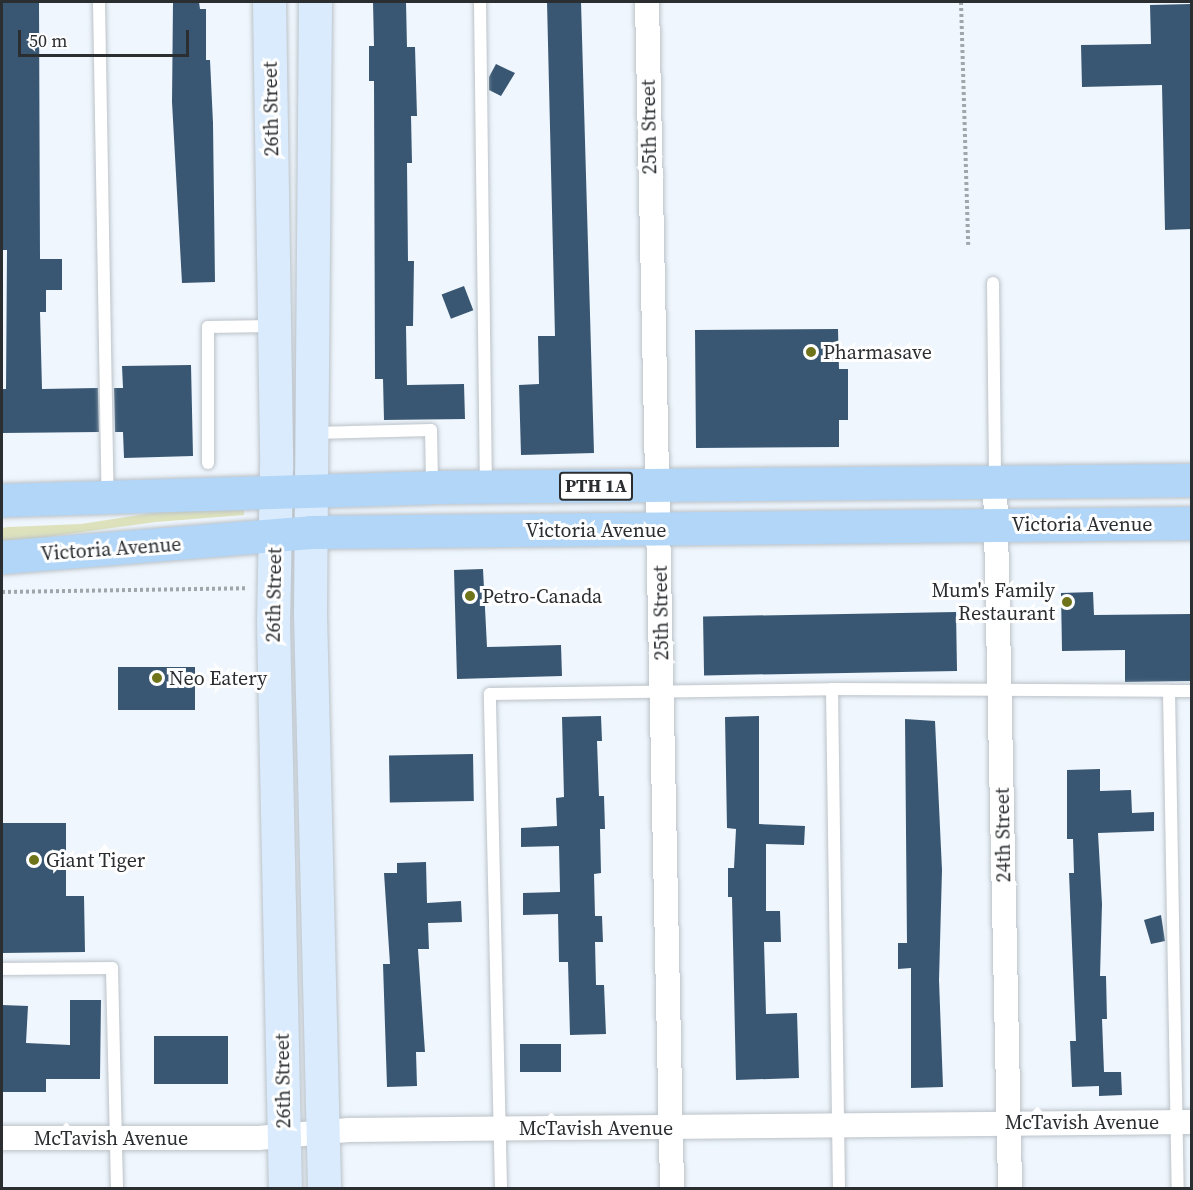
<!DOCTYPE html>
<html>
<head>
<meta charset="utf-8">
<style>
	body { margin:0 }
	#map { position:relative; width:1193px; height:1190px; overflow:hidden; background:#eff6fd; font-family:"Source Serif 4",serif }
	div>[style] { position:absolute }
	.green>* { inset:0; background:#dde2bc }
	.building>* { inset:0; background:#395773; transform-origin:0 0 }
	.path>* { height:4px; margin-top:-2px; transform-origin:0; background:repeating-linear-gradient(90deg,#a1a6ab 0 3px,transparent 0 6px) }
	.roads { filter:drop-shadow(0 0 2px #bbc2c8) drop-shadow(0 0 2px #bbc2c8) }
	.lane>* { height:12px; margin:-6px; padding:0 6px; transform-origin:6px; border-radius:6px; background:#fff }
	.street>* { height:24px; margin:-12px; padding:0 12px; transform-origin:12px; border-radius:12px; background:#fff }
	.secondary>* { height:33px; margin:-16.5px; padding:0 16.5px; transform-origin:16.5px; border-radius:16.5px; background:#d9ebfc }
	.primary>* { height:33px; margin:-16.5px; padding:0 16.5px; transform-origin:16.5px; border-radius:16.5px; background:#b2d6f8 }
	.dots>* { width:16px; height:16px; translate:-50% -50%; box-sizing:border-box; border:3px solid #fff; border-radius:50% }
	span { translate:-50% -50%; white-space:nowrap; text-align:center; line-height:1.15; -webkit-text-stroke:6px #fff; paint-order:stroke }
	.shield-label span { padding:2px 4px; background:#fff; border:2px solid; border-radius:4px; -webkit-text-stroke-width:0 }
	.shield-label { font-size:18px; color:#2b2e30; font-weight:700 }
	.street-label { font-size:20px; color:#2b2e30 }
	.poi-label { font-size:20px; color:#2b2e30 }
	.left { translate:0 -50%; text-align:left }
	.right { translate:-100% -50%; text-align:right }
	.frame { position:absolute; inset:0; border:3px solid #2b2e30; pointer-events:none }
	.scale { position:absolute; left:18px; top:30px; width:171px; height:27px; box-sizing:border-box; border:3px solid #2b2e30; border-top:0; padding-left:8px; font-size:18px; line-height:21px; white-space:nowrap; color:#2b2e30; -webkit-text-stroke:4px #fff; paint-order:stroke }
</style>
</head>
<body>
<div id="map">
	<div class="green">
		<div style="clip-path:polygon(237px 507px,244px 510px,244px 515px,156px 522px,2px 543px,2px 528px,8px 527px,81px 524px,185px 508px)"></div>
	</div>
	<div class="building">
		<div style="clip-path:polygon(2px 2px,39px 2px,40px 259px,62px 259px,62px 290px,46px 290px,46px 312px,40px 312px,42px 389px,98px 388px,99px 432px,2px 433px,2px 389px,6px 389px,7px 250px,3px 250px,2px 193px)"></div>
		<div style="clip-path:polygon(173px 2px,199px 2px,200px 9px,206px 9px,206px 60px,210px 60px,213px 123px,215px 282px,182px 283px,172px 102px)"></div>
		<div style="clip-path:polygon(373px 2px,406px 2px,407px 47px,415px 47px,417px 116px,411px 116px,412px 163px,407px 163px,408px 261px,414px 261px,413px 326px,406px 326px,407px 385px,464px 384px,465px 419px,384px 420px,383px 379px,375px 379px,374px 81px,369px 81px,369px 46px,374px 46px)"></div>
		<div style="clip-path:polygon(547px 2px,581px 2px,594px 453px,521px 455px,519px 385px,539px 384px,538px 336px,555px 336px)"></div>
		<div style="clip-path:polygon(1191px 4px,1191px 229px,1165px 230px,1162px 85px,1082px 87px,1081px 45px,1151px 44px,1150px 5px)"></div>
		<div style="clip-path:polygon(496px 64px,515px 73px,501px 96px,489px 90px,489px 77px)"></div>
		<div style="left:464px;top:286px;width:26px;height:24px;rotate:69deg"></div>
		<div style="clip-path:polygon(838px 329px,839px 369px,848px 369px,848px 420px,839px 420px,839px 447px,696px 448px,695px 330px)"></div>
		<div style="clip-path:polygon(191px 365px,193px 456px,124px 458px,123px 432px,115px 432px,114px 388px,123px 388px,122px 366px)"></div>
		<div style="clip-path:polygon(483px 569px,487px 647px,561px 645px,562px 676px,457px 679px,454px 570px)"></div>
		<div style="clip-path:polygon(1093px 592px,1094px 615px,1191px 614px,1191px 681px,1125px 682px,1125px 650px,1062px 651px,1061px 593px)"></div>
		<div style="left:956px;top:612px;width:59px;height:253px;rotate:89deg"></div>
		<div style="left:118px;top:667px;width:77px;height:43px"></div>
		<div style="clip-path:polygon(601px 716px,602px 741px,597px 741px,599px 796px,604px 796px,605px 829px,600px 829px,601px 873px,594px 874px,595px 916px,602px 916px,603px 942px,595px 942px,596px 985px,604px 985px,606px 1034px,570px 1035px,568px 962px,559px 962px,558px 914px,523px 915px,523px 893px,560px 892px,559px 846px,521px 847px,521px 828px,557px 826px,556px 798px,564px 797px,562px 717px)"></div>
		<div style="clip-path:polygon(759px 716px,759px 824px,805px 826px,804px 845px,766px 844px,766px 911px,780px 911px,781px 942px,764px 942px,766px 1014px,797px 1013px,799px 1078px,736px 1080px,732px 897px,728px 897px,728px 868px,734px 868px,736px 829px,727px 828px,725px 717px)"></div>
		<div style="clip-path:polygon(905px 719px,935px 721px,942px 870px,939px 980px,943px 1087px,911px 1088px,911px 968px,898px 969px,898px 943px,907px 943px)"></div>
		<div style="left:473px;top:754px;width:47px;height:84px;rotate:89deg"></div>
		<div style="clip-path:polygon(1100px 769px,1100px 791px,1131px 790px,1132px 813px,1154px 812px,1154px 831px,1098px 833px,1102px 904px,1100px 976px,1106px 976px,1107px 1019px,1102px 1019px,1104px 1072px,1121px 1072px,1122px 1095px,1099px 1096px,1099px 1086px,1072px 1087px,1070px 1041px,1076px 1041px,1069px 873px,1074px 873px,1073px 839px,1067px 839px,1067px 770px)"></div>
		<div style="clip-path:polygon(2px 823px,66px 823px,66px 896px,84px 896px,85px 952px,2px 953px)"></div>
		<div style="clip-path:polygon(426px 862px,427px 903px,461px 901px,462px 922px,428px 923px,429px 949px,418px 949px,425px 1052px,416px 1052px,417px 1086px,387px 1087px,383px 964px,390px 964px,384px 873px,397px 873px,397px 863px)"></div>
		<div style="clip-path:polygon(1161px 915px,1165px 941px,1151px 944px,1144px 920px)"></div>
		<div style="clip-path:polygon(70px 1000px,101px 1000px,100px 1079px,46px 1079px,46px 1092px,3px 1092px,2px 1005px,28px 1006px,26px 1043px,70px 1045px)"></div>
		<div style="left:228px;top:1036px;width:48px;height:74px;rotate:90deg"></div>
		<div style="left:561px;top:1044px;width:28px;height:41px;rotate:90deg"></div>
	</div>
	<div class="path">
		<div style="left:961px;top:2px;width:243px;rotate:88.3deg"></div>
		<div style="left:2px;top:592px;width:244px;rotate:-0.9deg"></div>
	</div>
	<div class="roads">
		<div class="lane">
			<div style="left:99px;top:2px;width:493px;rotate:89deg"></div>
			<div style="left:480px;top:2px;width:483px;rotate:89.3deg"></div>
			<div style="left:993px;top:283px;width:196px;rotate:89.4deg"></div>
			<div style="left:314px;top:433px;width:117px;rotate:-1.5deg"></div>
			<div style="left:431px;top:430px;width:54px;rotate:88.9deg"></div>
			<div style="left:208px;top:463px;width:136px;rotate:-90deg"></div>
			<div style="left:208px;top:327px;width:65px;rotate:-0.9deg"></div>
			<div style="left:832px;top:689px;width:499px;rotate:89.2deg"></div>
			<div style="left:1169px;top:691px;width:23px"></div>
			<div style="left:2px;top:969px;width:110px;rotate:-0.5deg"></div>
			<div style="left:112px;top:968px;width:220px;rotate:88.7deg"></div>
			<div style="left:501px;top:1188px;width:494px;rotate:-91.3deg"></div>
			<div style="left:490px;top:694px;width:342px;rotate:-0.8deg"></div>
			<div style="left:832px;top:689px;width:337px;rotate:0.3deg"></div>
			<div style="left:1169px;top:691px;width:497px;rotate:89deg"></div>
		</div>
		<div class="street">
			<div style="left:647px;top:2px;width:1186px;rotate:88.79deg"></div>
			<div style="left:995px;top:481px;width:707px;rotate:88.78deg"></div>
			<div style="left:2px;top:1138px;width:256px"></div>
			<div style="left:258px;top:1138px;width:91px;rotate:-5deg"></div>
			<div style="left:349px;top:1130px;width:843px;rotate:-0.54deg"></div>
		</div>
		<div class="secondary">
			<div style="left:269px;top:2px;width:466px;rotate:89.1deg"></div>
			<div style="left:276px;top:468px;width:154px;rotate:91.1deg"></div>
			<div style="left:273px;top:622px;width:566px;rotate:88.79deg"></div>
			<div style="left:315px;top:2px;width:612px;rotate:90.47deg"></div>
			<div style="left:310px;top:614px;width:574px;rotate:88.6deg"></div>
		</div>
		<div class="primary">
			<div style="left:2px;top:500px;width:430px;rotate:-1.7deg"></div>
			<div style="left:432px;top:487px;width:760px;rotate:-0.53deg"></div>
			<div style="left:2px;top:557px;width:310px;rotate:-4.6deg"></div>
			<div style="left:311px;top:532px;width:881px;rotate:-0.59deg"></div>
		</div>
	</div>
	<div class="dots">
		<div style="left:811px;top:352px;background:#6f741b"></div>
		<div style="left:470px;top:596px;background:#6f741b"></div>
		<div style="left:1067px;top:602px;background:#6f741b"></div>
		<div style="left:157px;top:678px;background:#6f741b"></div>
		<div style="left:34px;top:860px;background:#6f741b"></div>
	</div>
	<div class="shield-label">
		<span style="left:596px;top:486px">PTH 1A</span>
	</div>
	<div class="street-label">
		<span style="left:271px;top:109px;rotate:-91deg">26th Street</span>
		<span style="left:649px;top:127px;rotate:-91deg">25th Street</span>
		<span style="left:1082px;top:524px">Victoria Avenue</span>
		<span style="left:596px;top:530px">Victoria Avenue</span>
		<span style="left:111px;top:549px;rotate:-4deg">Victoria Avenue</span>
		<span style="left:274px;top:595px;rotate:-89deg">26th Street</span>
		<span style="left:661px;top:613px;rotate:-91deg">25th Street</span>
		<span style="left:1003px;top:835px;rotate:-91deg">24th Street</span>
		<span style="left:283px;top:1081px;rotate:-91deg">26th Street</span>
		<span style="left:1082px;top:1122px">McTavish Avenue</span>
		<span style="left:596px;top:1128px">McTavish Avenue</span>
		<span style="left:111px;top:1138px">McTavish Avenue</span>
	</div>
	<div class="poi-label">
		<span class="left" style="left:823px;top:352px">Pharmasave</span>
		<span class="right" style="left:1055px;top:602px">Mum's Family<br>Restaurant</span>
		<span class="left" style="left:482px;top:596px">Petro-Canada</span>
		<span class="left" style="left:169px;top:678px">Neo Eatery</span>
		<span class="left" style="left:46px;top:860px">Giant Tiger</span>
	</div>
	<div class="frame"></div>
	<div class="scale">50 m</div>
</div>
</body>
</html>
